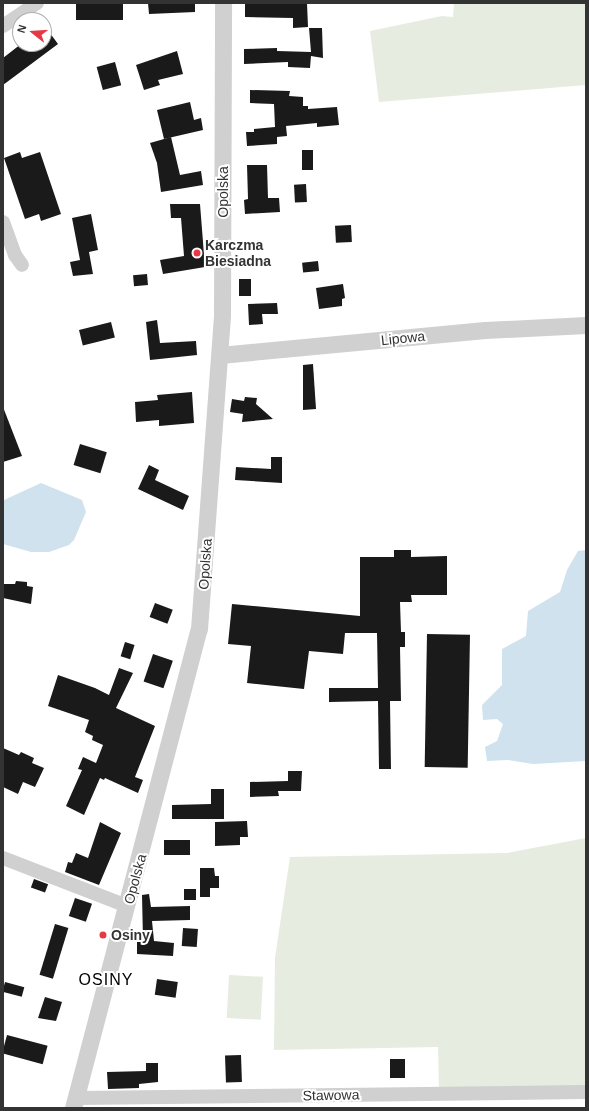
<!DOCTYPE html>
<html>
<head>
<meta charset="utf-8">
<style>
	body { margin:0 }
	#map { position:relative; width:589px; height:1111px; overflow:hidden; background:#fff; font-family:Arial,sans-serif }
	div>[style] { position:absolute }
	.green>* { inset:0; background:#e6ecdf; transform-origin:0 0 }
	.water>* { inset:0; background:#cfe2ee }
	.building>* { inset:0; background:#1a1a1a; transform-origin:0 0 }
	.minor>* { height:14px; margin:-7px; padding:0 7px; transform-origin:7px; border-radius:7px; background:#d0d0d0 }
	.tertiary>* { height:17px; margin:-8.5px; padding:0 8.5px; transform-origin:8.5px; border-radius:8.5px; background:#d0d0d0 }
	.dots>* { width:11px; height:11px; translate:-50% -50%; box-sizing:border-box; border:2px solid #fff; border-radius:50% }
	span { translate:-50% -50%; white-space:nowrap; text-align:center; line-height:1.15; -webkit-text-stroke:4px #fff; paint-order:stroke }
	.street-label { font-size:14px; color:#333 }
	.poi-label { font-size:14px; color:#333; font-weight:700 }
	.left { translate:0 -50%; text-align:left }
	.quarter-label { font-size:16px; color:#000; letter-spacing:1px }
	.frame { position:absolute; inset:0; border:4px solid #333; pointer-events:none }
	.north { position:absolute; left:12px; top:12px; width:40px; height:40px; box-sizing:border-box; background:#fff; border:1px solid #adadad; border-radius:50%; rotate:287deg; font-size:11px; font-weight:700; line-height:16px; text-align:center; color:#333 }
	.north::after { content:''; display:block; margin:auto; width:14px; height:18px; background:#e63946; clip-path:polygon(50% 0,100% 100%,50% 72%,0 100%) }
</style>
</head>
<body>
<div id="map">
	<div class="green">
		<div style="clip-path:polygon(454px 3px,586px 3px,586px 85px,379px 102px,370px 31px,442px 16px,453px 17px)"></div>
		<div style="clip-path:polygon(586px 838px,586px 1087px,439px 1088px,438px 1047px,274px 1050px,275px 958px,290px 857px,507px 853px)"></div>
		<div style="left:229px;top:975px;width:34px;height:43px;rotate:3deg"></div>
	</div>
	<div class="water">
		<div style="clip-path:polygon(41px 483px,82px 500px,86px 512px,74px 540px,69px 545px,49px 552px,31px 552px,3px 544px,4px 500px)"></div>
		<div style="clip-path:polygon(586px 550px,586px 761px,533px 764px,508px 760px,487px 761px,485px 747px,497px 741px,503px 724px,497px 719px,483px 720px,482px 705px,502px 685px,502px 649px,526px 636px,528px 611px,560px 592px,567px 570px,578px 551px)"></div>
	</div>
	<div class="building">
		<div style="left:76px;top:3px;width:47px;height:17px"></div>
		<div style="clip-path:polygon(148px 3px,195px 3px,195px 12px,149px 14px)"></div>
		<div style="clip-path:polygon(245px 3px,307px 3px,308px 27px,293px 28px,293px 18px,245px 17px)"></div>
		<div style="clip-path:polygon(44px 25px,58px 44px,3px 85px,3px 58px,21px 44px,44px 44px)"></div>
		<div style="clip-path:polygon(309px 28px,322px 28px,323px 58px,311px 56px,310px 68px,288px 67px,288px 62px,244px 64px,244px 49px,277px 48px,277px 51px,311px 52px)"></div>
		<div style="clip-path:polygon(177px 51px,183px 74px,158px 80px,160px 85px,144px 90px,136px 65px)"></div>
		<div style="left:115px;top:62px;width:24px;height:19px;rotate:75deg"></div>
		<div style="clip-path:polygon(250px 90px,290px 91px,289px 96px,303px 97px,303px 106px,308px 106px,308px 109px,337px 107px,339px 125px,317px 127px,317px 123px,286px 126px,287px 136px,277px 137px,277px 144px,247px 146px,246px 132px,254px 132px,254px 129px,275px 127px,274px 104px,250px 103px)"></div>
		<div style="clip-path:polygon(190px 102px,194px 120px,201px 118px,203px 130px,164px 139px,157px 110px)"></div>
		<div style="clip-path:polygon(171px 137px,180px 175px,201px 171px,203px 185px,161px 192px,157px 163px,150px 143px)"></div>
		<div style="left:302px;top:150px;width:11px;height:20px"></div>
		<div style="clip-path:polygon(20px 152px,22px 158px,40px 152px,61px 214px,41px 221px,39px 214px,25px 219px,4px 158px)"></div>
		<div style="clip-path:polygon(247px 165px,267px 165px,268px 198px,279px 198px,280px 212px,245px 214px,244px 200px,248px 199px)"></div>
		<div style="left:306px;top:184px;width:18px;height:12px;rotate:87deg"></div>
		<div style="clip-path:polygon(170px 204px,200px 204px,205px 267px,163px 274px,160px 260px,184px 256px,181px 218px,171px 218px)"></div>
		<div style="clip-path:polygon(91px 214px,98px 250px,89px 252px,93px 274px,73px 276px,70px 262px,80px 260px,72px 218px)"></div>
		<div style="left:351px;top:225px;width:17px;height:16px;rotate:87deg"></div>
		<div style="left:318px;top:261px;width:10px;height:16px;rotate:84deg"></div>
		<div style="left:147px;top:274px;width:11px;height:14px;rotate:85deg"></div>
		<div style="left:239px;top:279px;width:12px;height:17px"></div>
		<div style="clip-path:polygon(343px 284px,345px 298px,342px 299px,342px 306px,319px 309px,316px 288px)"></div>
		<div style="clip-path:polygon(277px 303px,278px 314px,262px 314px,263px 324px,249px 325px,248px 304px)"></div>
		<div style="clip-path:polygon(157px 320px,160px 343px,196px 341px,197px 355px,150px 360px,146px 322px)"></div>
		<div style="left:111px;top:322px;width:16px;height:33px;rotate:76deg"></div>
		<div style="clip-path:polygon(313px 364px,316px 409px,303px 410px,303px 365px)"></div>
		<div style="clip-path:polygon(192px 392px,194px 423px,159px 426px,159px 420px,136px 422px,135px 402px,158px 400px,157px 395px)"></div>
		<div style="clip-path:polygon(245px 397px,257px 398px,256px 404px,273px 419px,242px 422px,243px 414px,230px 412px,232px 399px,244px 401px)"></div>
		<div style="clip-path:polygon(3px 407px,22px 456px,3px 462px)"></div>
		<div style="left:80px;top:444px;width:28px;height:22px;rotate:17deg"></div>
		<div style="clip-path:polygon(271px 457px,282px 457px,282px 483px,235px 480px,236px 467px,271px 469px)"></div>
		<div style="clip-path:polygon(149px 465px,159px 470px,155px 480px,189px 496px,183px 510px,138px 489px)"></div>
		<div style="clip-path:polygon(394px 550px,411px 550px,411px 557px,447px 556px,447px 595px,411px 595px,412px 602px,400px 602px,401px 632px,405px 632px,405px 647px,400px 647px,401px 701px,390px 701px,391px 769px,379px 769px,378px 701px,329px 702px,329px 688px,378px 688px,377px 633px,345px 633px,343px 654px,309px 651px,304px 689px,247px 683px,251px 646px,228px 644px,232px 604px,360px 616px,360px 557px,394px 557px)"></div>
		<div style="clip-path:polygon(16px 581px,27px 582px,27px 586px,33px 587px,31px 604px,3px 598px,3px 584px,15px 584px)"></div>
		<div style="left:155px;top:603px;width:19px;height:15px;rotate:21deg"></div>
		<div style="left:427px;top:634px;width:43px;height:133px;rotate:1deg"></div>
		<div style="left:125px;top:642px;width:10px;height:15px;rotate:17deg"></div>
		<div style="left:153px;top:654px;width:21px;height:29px;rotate:19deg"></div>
		<div style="clip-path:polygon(119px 668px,133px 673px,116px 708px,155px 726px,135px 777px,143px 780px,138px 793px,105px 778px,104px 780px,100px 778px,84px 815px,66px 806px,82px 770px,78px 769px,83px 757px,96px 763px,103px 745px,92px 740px,93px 736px,85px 732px,89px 720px,48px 706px,58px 675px,95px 688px,109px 695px)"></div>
		<div style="clip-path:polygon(3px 748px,19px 755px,21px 752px,34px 758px,32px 763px,44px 768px,35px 787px,23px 782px,18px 794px,3px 787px)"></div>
		<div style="clip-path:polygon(288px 771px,302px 771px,301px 791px,278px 791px,279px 796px,250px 797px,250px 782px,288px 781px)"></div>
		<div style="clip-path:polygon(211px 789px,224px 789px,224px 819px,172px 819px,172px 805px,211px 804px)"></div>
		<div style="clip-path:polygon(247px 821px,248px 837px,240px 837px,240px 845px,215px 846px,215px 822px)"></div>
		<div style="clip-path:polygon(100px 822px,121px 833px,99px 885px,65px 872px,68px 862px,72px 863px,76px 853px,88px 858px)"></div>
		<div style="left:164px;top:840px;width:26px;height:15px"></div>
		<div style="clip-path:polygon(200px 868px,214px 868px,215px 876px,219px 876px,219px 888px,210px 888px,210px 897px,200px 897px)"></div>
		<div style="left:34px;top:879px;width:15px;height:9px;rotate:20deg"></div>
		<div style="left:184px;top:889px;width:12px;height:11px"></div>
		<div style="clip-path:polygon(149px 894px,151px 907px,190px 906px,190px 920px,152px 921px,154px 941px,174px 943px,173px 956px,137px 954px,137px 939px,143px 940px,142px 895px)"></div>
		<div style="left:75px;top:898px;width:18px;height:19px;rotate:19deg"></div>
		<div style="left:55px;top:924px;width:14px;height:53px;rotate:17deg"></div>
		<div style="left:183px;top:928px;width:15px;height:18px;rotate:4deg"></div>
		<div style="left:157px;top:979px;width:21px;height:16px;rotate:8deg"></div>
		<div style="left:5px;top:982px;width:20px;height:10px;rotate:15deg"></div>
		<div style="clip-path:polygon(45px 997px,62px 1002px,56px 1021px,38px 1018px)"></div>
		<div style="left:7px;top:1035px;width:42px;height:19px;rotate:15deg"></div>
		<div style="left:241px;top:1055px;width:27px;height:16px;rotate:88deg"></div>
		<div style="left:405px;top:1059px;width:19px;height:15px;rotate:90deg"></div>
		<div style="clip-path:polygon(146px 1063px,158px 1063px,158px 1082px,139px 1084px,139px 1088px,108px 1089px,107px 1072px,146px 1071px)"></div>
	</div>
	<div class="minor">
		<div style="left:3px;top:26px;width:41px;rotate:-34.1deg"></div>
		<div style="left:3px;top:222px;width:35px;rotate:70deg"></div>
		<div style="left:15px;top:255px;width:12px;rotate:55deg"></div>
		<div style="left:3px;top:858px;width:133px;rotate:21.2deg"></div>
		<div style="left:76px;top:1098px;width:510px;rotate:-0.67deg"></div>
	</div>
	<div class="tertiary">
		<div style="left:220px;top:355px;width:266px;rotate:-5.4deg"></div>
		<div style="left:485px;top:330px;width:101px;rotate:-2.8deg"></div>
		<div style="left:73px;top:1108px;width:495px;rotate:-75.3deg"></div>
		<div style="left:199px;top:629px;width:315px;rotate:-85.8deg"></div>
		<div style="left:222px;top:315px;width:312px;rotate:-89.8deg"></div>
	</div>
	<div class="dots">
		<div style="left:197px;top:253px;background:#e63946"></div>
		<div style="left:103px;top:935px;background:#e63946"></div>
	</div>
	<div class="street-label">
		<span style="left:223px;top:192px;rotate:-90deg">Opolska</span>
		<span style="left:403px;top:338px;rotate:-6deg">Lipowa</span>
		<span style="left:205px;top:564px;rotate:-86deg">Opolska</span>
		<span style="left:135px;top:879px;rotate:-75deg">Opolska</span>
		<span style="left:331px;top:1095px;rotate:-1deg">Stawowa</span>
	</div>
	<div class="poi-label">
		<span class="left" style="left:205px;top:253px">Karczma<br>Biesiadna</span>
		<span class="left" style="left:111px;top:935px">Osiny</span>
	</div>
	<div class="quarter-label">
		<span style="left:106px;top:980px">OSINY</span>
	</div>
	<div class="frame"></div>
	<div class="north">N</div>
</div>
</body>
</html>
